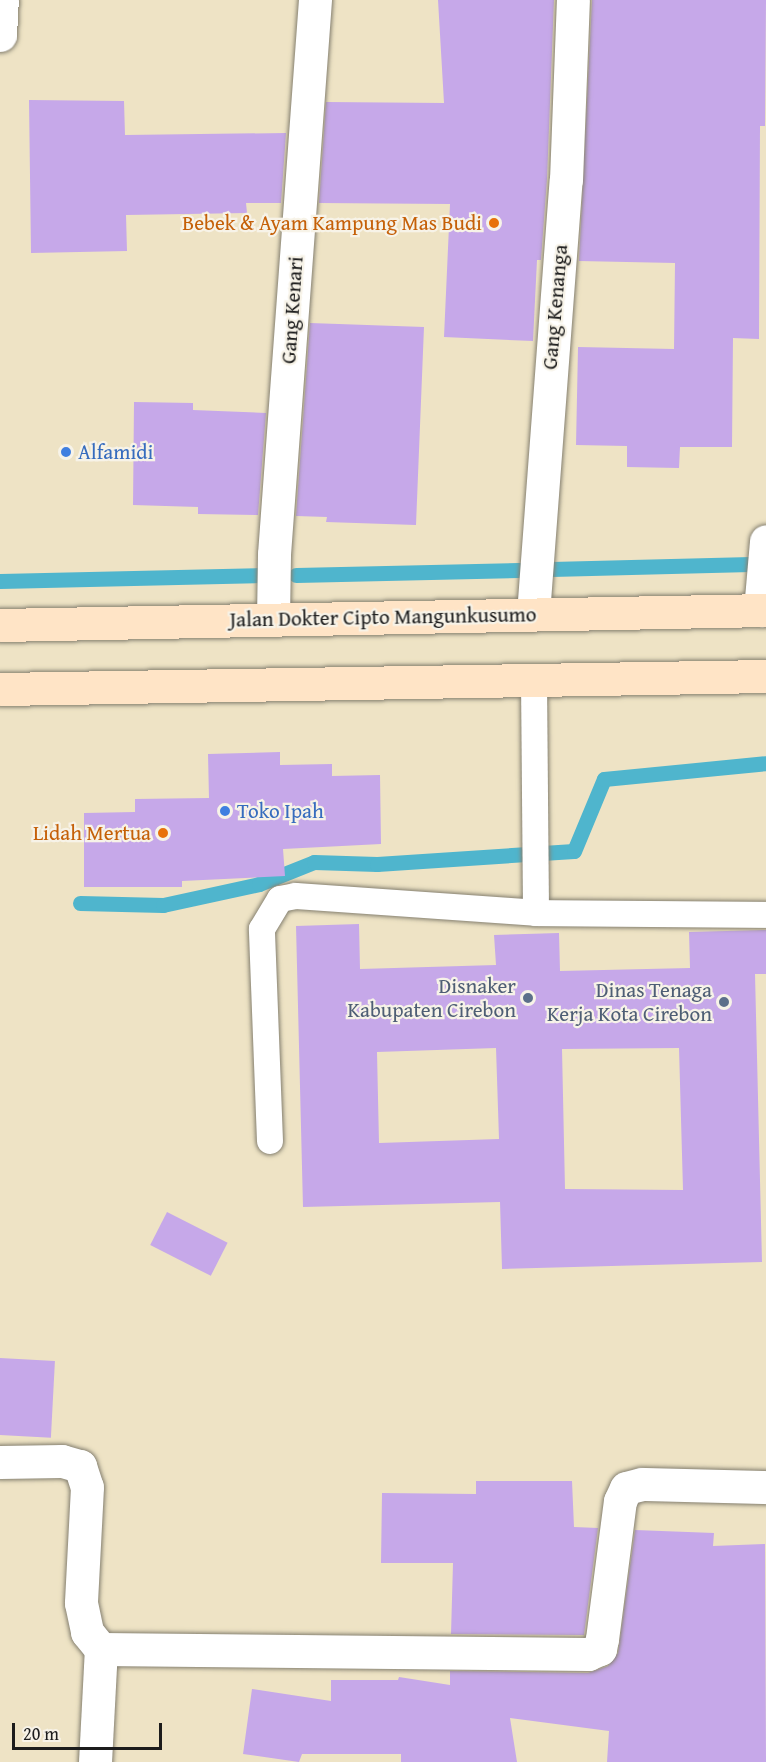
<!DOCTYPE html>
<html>
<head>
<meta charset="utf-8">
<style>
	body { margin:0 }
	#map { position:relative; width:766px; height:1762px; overflow:hidden; background:#eee3c5; font-family:"Gentium Book Plus",serif }
	div>[style] { position:absolute }
	.stream>* { height:15px; margin:-7.5px; padding:0 7.5px; transform-origin:7.5px; border-radius:7.5px; background:#4fb5cd }
	.building>* { inset:0; background:#c6a8e9; transform-origin:0 0 }
	.roads { filter:drop-shadow(0 0 2px #858070) drop-shadow(0 0 2px #858070) }
	.service>* { height:26px; margin:-13px; padding:0 13px; transform-origin:13px; border-radius:13px; background:#fff }
	.minor>* { height:33px; margin:-16.5px; padding:0 16.5px; transform-origin:16.5px; border-radius:16.5px; background:#fff }
	.secondary>* { height:33px; margin:-16.5px; padding:0 16.5px; transform-origin:16.5px; border-radius:16.5px; background:#ffe4c6 }
	.dots>* { width:16px; height:16px; translate:-50% -50%; box-sizing:border-box; border:3px solid #f7f3e8; border-radius:50% }
	span { translate:-50% -50%; white-space:nowrap; text-align:center; line-height:1.15; -webkit-text-stroke:4.5px #f7f3e8; paint-order:stroke }
	.food-label { font-size:21px; color:#c56008 }
	.right { translate:-100% -50%; text-align:right }
	.street-label { font-size:21px; color:#1c1c1c }
	.shop-label { font-size:21px; color:#366cbe }
	.left { translate:0 -50%; text-align:left }
	.service-label { font-size:21px; color:#4e5e75 }
	.scale { position:absolute; left:12px; top:1723px; width:150px; height:27px; box-sizing:border-box; border:3px solid #1c1c1c; border-top:0; padding-left:8px; font-size:18px; line-height:21px; white-space:nowrap; color:#1c1c1c; -webkit-text-stroke:4px #f7f3e8; paint-order:stroke }
</style>
</head>
<body>
<div id="map">
	<div class="stream">
		<div style="left:551px;top:569px;width:200px;rotate:-1.4deg"></div>
		<div style="left:296px;top:575px;width:223px;rotate:-1.3deg"></div>
		<div style="left:0;top:581px;width:262px;rotate:-1.3deg"></div>
		<div style="left:80px;top:903px;width:83px;rotate:1.4deg"></div>
		<div style="left:163px;top:905px;width:98px;rotate:-12.3deg"></div>
		<div style="left:259px;top:884px;width:59px;rotate:-21.8deg"></div>
		<div style="left:314px;top:862px;width:63px;rotate:1.8deg"></div>
		<div style="left:377px;top:864px;width:197px;rotate:-3.8deg"></div>
		<div style="left:574px;top:851px;width:78px;rotate:-67.4deg"></div>
		<div style="left:604px;top:779px;width:163px;rotate:-5.6deg"></div>
	</div>
	<div class="building">
		<div style="clip-path:polygon(438px 0,554px 0,547px 179px,541px 260px,537px 260px,533px 341px,444px 337px,450px 204px,319px 203px,326px 102px,444px 103px)"></div>
		<div style="clip-path:polygon(592px 0,766px 0,765px 126px,760px 126px,759px 339px,733px 338px,732px 447px,680px 447px,679px 468px,627px 467px,627px 446px,576px 445px,578px 347px,674px 349px,675px 263px,579px 261px)"></div>
		<div style="clip-path:polygon(29px 100px,124px 101px,125px 135px,286px 133px,281px 203px,246px 203px,247px 213px,126px 215px,127px 251px,31px 253px)"></div>
		<div style="clip-path:polygon(310px 323px,424px 327px,416px 525px,326px 522px,327px 517px,296px 516px)"></div>
		<div style="clip-path:polygon(134px 402px,193px 403px,193px 410px,266px 413px,258px 515px,198px 514px,198px 507px,133px 505px)"></div>
		<div style="clip-path:polygon(280px 752px,280px 765px,332px 764px,332px 776px,380px 775px,381px 844px,283px 849px,285px 876px,182px 881px,182px 887px,84px 887px,84px 813px,135px 812px,135px 799px,209px 798px,208px 754px)"></div>
		<div style="clip-path:polygon(evenodd,359px 924px,360px 969px,496px 965px,494px 935px,559px 933px,560px 971px,690px 968px,689px 932px,766px 930px,766px 974px,755px 974px,762px 1262px,502px 1269px,500px 1202px,303px 1207px,296px 926px,359px 924px,496px 1048px,499px 1139px,379px 1143px,377px 1052px,496px 1048px,359px 924px,679px 1048px,683px 1190px,565px 1189px,562px 1049px,679px 1048px)"></div>
		<div style="left:167px;top:1212px;width:68px;height:37px;rotate:27deg"></div>
		<div style="left:0;top:1358px;width:55px;height:77px;rotate:3deg"></div>
		<div style="clip-path:polygon(476px 1481px,572px 1481px,574px 1527px,598px 1528px,584px 1635px,451px 1634px,453px 1563px,381px 1563px,382px 1493px,476px 1494px)"></div>
		<div style="clip-path:polygon(635px 1530px,714px 1533px,713px 1546px,765px 1544px,766px 1762px,607px 1762px,609px 1731px,510px 1718px,517px 1762px,401px 1762px,401px 1754px,302px 1754px,299px 1762px,243px 1754px,252px 1689px,331px 1701px,331px 1680px,398px 1680px,399px 1677px,450px 1685px,450px 1671px,588px 1673px,608px 1666px,618px 1653px)"></div>
	</div>
	<div class="roads">
		<div class="service">
			<div style="left:534px;top:680px;width:233px;rotate:89.5deg"></div>
			<div style="left:536px;top:913px;width:230px;rotate:0.5deg"></div>
			<div style="left:270px;top:1141px;width:212px;rotate:-92.2deg"></div>
			<div style="left:262px;top:929px;width:35px;rotate:-59deg"></div>
			<div style="left:280px;top:899px;width:15px;rotate:-11deg"></div>
			<div style="left:295px;top:896px;width:242px;rotate:4deg"></div>
		</div>
		<div class="minor">
			<div style="left:0;top:35px;width:35px;rotate:-87deg"></div>
			<div style="left:760px;top:610px;width:69px;rotate:-85deg"></div>
			<div style="left:533px;top:614px;width:435px;rotate:-85.7deg"></div>
			<div style="left:566px;top:180px;width:180px;rotate:-87.8deg"></div>
			<div style="left:273px;top:619px;width:65px;rotate:-89.1deg"></div>
			<div style="left:274px;top:554px;width:556px;rotate:-85.77deg"></div>
			<div style="left:0;top:1462px;width:62px;rotate:-0.9deg"></div>
			<div style="left:62px;top:1461px;width:19px;rotate:16deg"></div>
			<div style="left:80px;top:1466px;width:22px;rotate:72deg"></div>
			<div style="left:87px;top:1487px;width:116px;rotate:93deg"></div>
			<div style="left:81px;top:1603px;width:30px;rotate:78deg"></div>
			<div style="left:87px;top:1632px;width:22px;rotate:51deg"></div>
			<div style="left:101px;top:1649px;width:487px;rotate:0.6deg"></div>
			<div style="left:588px;top:1654px;width:13px;rotate:-23deg"></div>
			<div style="left:600px;top:1649px;width:10px;rotate:-79deg"></div>
			<div style="left:602px;top:1639px;width:139px;rotate:-82.6deg"></div>
			<div style="left:620px;top:1501px;width:14px;rotate:-65deg"></div>
			<div style="left:626px;top:1488px;width:16px;rotate:-14deg"></div>
			<div style="left:642px;top:1484px;width:124px;rotate:1.4deg"></div>
			<div style="left:95px;top:1762px;width:113px;rotate:-87deg"></div>
		</div>
		<div class="secondary">
			<div style="left:0;top:625px;width:766px;rotate:-1.12deg"></div>
			<div style="left:0;top:689px;width:766px;rotate:-0.97deg"></div>
		</div>
	</div>
	<div class="dots">
		<div style="left:494px;top:223px;background:#e8710a"></div>
		<div style="left:66px;top:452px;background:#3f7fe0"></div>
		<div style="left:225px;top:811px;background:#3f7fe0"></div>
		<div style="left:163px;top:833px;background:#e8710a"></div>
		<div style="left:528px;top:998px;background:#5c6f8a"></div>
		<div style="left:724px;top:1002px;background:#5c6f8a"></div>
	</div>
	<div class="food-label">
		<span class="right" style="left:482px;top:223px">Bebek &amp; Ayam Kampung Mas Budi</span>
		<span class="right" style="left:151px;top:833px">Lidah Mertua</span>
	</div>
	<div class="street-label">
		<span style="left:555px;top:307px;rotate:-85deg">Gang Kenanga</span>
		<span style="left:292px;top:310px;rotate:-86deg">Gang Kenari</span>
		<span style="left:383px;top:617px;rotate:-1deg">Jalan Dokter Cipto Mangunkusumo</span>
	</div>
	<div class="shop-label">
		<span class="left" style="left:78px;top:452px">Alfamidi</span>
		<span class="left" style="left:237px;top:811px">Toko Ipah</span>
	</div>
	<div class="service-label">
		<span class="right" style="left:516px;top:998px">Disnaker<br>Kabupaten Cirebon</span>
		<span class="right" style="left:712px;top:1002px">Dinas Tenaga<br>Kerja Kota Cirebon</span>
	</div>
	<div class="scale">20 m</div>
</div>
</body>
</html>
